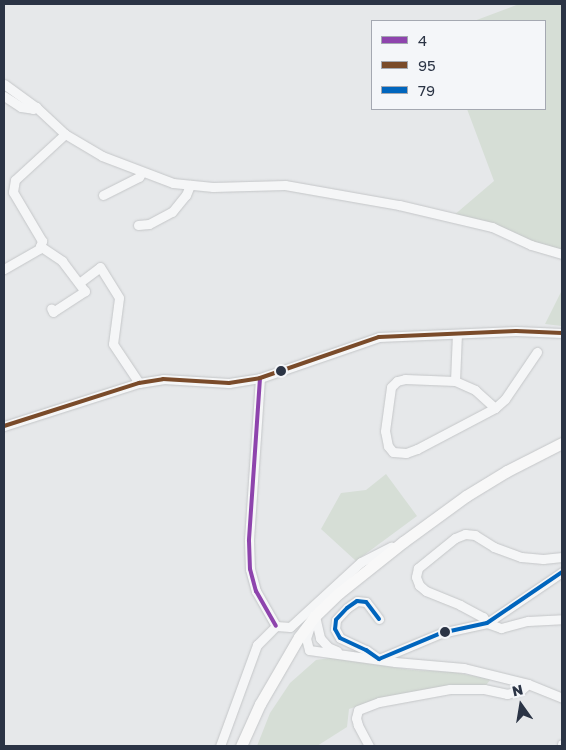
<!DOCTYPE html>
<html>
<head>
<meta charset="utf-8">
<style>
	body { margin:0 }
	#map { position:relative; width:566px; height:750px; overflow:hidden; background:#e6e8ea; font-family:"Golos Text",sans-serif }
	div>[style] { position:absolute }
	.green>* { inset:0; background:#d6ded6 }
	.roads { filter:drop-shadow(0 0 1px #c4c6c8) drop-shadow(0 0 1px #c4c6c8) }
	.minor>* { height:9px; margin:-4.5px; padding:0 4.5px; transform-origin:4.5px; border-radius:4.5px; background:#f5f6f7 }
	.major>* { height:11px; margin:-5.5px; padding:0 5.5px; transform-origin:5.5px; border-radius:5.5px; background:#f8f8f8 }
	.bus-1>* { height:4px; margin:-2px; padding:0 2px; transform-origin:2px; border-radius:2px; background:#8e44ad }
	.bus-2>* { height:4px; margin:-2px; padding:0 2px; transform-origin:2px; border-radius:2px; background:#7a4b2a }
	.bus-3>* { height:4px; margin:-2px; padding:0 2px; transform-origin:2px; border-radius:2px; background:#0065bd }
	.dots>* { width:14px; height:14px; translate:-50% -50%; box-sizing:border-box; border:2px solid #f4f6f9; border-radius:50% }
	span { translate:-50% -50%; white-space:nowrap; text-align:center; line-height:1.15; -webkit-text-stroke:4px #f4f6f9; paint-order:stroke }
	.frame { position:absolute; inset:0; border:5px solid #2b3445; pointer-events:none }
	.legend { position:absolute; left:371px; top:20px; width:175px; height:90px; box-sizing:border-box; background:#f4f6f9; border:1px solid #a4a8b1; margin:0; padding:6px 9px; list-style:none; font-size:15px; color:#2b3445 }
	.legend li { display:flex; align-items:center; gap:10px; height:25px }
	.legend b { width:25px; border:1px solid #a4a8b1 }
	.north { position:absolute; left:496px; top:680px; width:50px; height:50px; -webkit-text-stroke:4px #f4f6f9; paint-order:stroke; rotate:347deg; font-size:14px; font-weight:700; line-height:20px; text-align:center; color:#2b3445 }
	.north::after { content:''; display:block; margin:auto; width:18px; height:22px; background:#2b3445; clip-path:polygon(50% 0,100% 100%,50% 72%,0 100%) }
</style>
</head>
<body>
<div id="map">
	<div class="green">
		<div style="clip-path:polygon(519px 4px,562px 4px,562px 254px,453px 216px,494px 181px,467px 109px,545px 109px,545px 21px,474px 21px)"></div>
		<div style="clip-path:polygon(562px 290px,562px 326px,545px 324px)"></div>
		<div style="clip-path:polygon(386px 474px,417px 516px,356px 561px,321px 529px,341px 493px,366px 490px)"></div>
		<div style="clip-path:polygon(330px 658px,412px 670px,453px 672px,491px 679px,486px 685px,453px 685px,381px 698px,349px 709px,347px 727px,317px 746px,257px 746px,270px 713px,290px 683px,316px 660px)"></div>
	</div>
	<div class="roads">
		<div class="minor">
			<div style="left:4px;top:84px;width:39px;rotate:36deg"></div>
			<div style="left:36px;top:107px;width:40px;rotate:43deg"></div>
			<div style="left:65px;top:134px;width:43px;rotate:30.7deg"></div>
			<div style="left:102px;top:156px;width:76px;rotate:20.8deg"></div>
			<div style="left:173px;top:183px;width:40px;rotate:5.7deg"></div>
			<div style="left:213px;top:187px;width:72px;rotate:-1.6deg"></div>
			<div style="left:285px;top:185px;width:116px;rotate:10deg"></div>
			<div style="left:399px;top:205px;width:96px;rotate:13.3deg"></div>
			<div style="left:492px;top:227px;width:43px;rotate:24.8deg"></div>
			<div style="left:531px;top:245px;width:32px;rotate:16deg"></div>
			<div style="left:4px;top:96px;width:20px;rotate:33deg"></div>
			<div style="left:21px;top:107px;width:12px;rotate:9deg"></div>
			<div style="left:33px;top:109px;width:4px;rotate:-34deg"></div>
			<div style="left:103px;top:195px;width:40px;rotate:-26.6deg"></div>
			<div style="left:139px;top:177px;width:6px;rotate:-59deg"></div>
			<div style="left:138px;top:225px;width:11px;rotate:-5deg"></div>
			<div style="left:149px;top:224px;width:26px;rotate:-28deg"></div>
			<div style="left:172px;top:212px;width:22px;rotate:-51deg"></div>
			<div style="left:186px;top:195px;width:11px;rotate:-68deg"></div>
			<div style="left:40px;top:246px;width:27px;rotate:34deg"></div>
			<div style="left:62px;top:261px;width:38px;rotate:53deg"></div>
			<div style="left:85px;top:291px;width:38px;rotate:147deg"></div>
			<div style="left:53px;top:312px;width:4px;rotate:-117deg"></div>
			<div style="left:4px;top:269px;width:40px;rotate:-29.7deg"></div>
			<div style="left:39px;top:249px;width:9px;rotate:-69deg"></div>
			<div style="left:42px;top:241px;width:57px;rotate:-120.6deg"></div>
			<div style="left:13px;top:192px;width:12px;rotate:-81deg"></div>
			<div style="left:15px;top:180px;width:68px;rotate:-42.6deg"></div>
			<div style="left:79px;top:283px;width:26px;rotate:-37deg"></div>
			<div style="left:100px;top:267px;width:36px;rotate:58deg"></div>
			<div style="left:119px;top:298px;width:46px;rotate:97.4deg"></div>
			<div style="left:113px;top:344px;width:47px;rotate:56.3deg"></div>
			<div style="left:260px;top:378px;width:163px;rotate:93.9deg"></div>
			<div style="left:249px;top:541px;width:28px;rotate:88deg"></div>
			<div style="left:250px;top:569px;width:23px;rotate:75deg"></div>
			<div style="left:256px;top:591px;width:40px;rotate:60.3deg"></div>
			<div style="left:455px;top:381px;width:22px;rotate:24deg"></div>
			<div style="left:475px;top:390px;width:27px;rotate:42deg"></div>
			<div style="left:495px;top:408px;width:88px;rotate:152.3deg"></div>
			<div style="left:417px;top:449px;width:12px;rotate:160deg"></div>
			<div style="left:406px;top:453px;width:13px;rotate:-176deg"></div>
			<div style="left:393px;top:452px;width:8px;rotate:-130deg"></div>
			<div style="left:388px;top:446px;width:15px;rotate:-101deg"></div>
			<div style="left:385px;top:431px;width:44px;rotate:-82.2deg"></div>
			<div style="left:391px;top:387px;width:8px;rotate:-45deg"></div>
			<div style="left:397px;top:381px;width:8px;rotate:-14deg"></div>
			<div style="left:405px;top:379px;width:50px;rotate:2.3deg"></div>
			<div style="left:455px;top:381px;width:47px;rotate:-87.6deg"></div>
			<div style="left:495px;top:408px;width:13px;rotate:-42deg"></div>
			<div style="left:505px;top:399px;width:57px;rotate:-55.8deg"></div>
			<div style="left:4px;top:426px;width:142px;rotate:-17.7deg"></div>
			<div style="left:139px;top:383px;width:24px;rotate:-9deg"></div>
			<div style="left:163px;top:379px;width:66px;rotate:3.5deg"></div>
			<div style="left:229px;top:383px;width:31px;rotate:-9deg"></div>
			<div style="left:260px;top:378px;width:126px;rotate:-19deg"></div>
			<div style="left:379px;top:337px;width:137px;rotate:-2.5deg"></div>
			<div style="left:516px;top:331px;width:46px;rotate:2.5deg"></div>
			<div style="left:562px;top:557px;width:19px;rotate:174deg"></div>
			<div style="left:543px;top:559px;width:22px;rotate:-175deg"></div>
			<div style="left:521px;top:557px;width:29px;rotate:-160deg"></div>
			<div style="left:494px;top:547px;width:22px;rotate:-148deg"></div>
			<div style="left:475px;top:535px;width:10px;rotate:-174deg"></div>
			<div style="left:465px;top:534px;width:11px;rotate:158deg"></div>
			<div style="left:455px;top:538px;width:48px;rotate:141deg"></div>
			<div style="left:418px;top:568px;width:9px;rotate:103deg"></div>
			<div style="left:416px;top:577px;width:9px;rotate:69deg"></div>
			<div style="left:419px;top:585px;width:9px;rotate:41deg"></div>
			<div style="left:426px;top:591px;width:37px;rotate:22deg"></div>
			<div style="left:460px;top:605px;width:26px;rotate:28deg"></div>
			<div style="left:483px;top:617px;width:7px;rotate:56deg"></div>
			<div style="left:487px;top:623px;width:15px;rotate:20deg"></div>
			<div style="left:501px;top:628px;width:28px;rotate:-15deg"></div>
			<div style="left:528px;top:621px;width:34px;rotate:-3deg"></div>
			<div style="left:315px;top:616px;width:23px;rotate:77deg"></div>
			<div style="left:320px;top:638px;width:12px;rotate:48deg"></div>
			<div style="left:328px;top:647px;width:10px;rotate:24deg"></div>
			<div style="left:379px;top:619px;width:21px;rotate:-127deg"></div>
			<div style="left:366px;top:602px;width:9px;rotate:-174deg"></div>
			<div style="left:357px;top:601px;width:12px;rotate:145deg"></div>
			<div style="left:347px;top:608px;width:16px;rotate:133deg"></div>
			<div style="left:336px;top:620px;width:9px;rotate:96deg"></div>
			<div style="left:335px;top:629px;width:10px;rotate:61deg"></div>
			<div style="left:340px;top:638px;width:29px;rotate:25deg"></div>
			<div style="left:366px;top:650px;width:16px;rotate:35deg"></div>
			<div style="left:379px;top:659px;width:67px;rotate:-22.8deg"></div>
			<div style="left:441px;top:633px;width:47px;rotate:-12.3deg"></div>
			<div style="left:487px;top:623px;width:91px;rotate:-34.2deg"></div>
			<div style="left:276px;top:626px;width:14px;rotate:4deg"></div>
			<div style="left:290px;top:627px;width:96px;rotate:-42.5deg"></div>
			<div style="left:361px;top:562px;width:34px;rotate:-27deg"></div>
			<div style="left:310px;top:626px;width:13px;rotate:108deg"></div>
			<div style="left:306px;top:638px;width:12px;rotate:76deg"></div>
			<div style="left:309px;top:650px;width:87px;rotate:7.9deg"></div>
			<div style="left:395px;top:662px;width:69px;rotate:5deg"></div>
			<div style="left:464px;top:668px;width:66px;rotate:14deg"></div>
			<div style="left:528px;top:684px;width:37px;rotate:22deg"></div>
			<div style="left:220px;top:746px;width:108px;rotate:-69.9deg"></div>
			<div style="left:257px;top:645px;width:27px;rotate:-45deg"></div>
			<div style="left:369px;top:746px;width:24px;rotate:-118deg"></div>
			<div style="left:358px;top:725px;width:7px;rotate:-106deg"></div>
			<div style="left:356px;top:718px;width:8px;rotate:-76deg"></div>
			<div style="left:358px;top:710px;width:22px;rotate:-21deg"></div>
			<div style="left:379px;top:702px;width:72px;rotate:-10.4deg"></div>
			<div style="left:450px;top:689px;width:34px"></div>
			<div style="left:484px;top:689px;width:24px;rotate:12deg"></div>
			<div style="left:507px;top:694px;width:15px;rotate:-16deg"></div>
			<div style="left:521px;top:690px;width:9px;rotate:-41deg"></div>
			<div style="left:562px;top:746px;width:2px;rotate:-90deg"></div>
		</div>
		<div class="major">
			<div style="left:241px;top:746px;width:46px;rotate:-65.7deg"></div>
			<div style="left:260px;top:704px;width:78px;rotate:-59.8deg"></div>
			<div style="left:299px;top:637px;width:26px;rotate:-53deg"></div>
			<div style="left:315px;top:616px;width:33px;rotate:-44deg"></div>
			<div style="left:339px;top:593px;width:82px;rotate:-38.6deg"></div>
			<div style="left:403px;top:542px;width:78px;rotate:-36.1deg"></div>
			<div style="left:466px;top:496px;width:48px;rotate:-31.4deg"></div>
			<div style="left:507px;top:471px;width:62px;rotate:-27deg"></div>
		</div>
	</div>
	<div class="bus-1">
		<div style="left:260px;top:378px;width:163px;rotate:93.9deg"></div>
		<div style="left:249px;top:541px;width:28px;rotate:88deg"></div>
		<div style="left:250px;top:569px;width:23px;rotate:75deg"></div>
		<div style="left:256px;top:591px;width:40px;rotate:60.3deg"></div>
	</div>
	<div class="bus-2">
		<div style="left:4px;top:426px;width:142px;rotate:-17.7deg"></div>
		<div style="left:139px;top:383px;width:24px;rotate:-9deg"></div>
		<div style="left:163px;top:379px;width:66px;rotate:3.5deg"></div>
		<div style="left:229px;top:383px;width:31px;rotate:-9deg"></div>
		<div style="left:260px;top:378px;width:126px;rotate:-19deg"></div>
		<div style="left:379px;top:337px;width:137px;rotate:-2.5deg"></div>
		<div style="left:516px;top:331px;width:46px;rotate:2.5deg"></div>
	</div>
	<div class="bus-3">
		<div style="left:379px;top:619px;width:21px;rotate:-127deg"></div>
		<div style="left:366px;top:602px;width:9px;rotate:-174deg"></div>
		<div style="left:357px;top:601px;width:12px;rotate:145deg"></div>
		<div style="left:347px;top:608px;width:16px;rotate:133deg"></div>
		<div style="left:336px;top:620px;width:9px;rotate:96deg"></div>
		<div style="left:335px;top:629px;width:10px;rotate:61deg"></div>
		<div style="left:340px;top:638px;width:29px;rotate:25deg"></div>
		<div style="left:366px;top:650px;width:16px;rotate:35deg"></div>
		<div style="left:379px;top:659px;width:67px;rotate:-22.8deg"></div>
		<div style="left:441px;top:633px;width:47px;rotate:-12.3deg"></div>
		<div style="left:487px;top:623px;width:91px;rotate:-34.2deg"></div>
	</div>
	<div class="dots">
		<div style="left:281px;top:371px;background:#2b3445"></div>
		<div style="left:445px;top:632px;background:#2b3445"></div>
	</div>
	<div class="frame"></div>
	<ul class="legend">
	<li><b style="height:6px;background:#8e44ad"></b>4</li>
	<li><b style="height:6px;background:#7a4b2a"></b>95</li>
	<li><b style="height:6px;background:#0065bd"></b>79</li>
	</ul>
	<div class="north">N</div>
</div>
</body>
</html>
